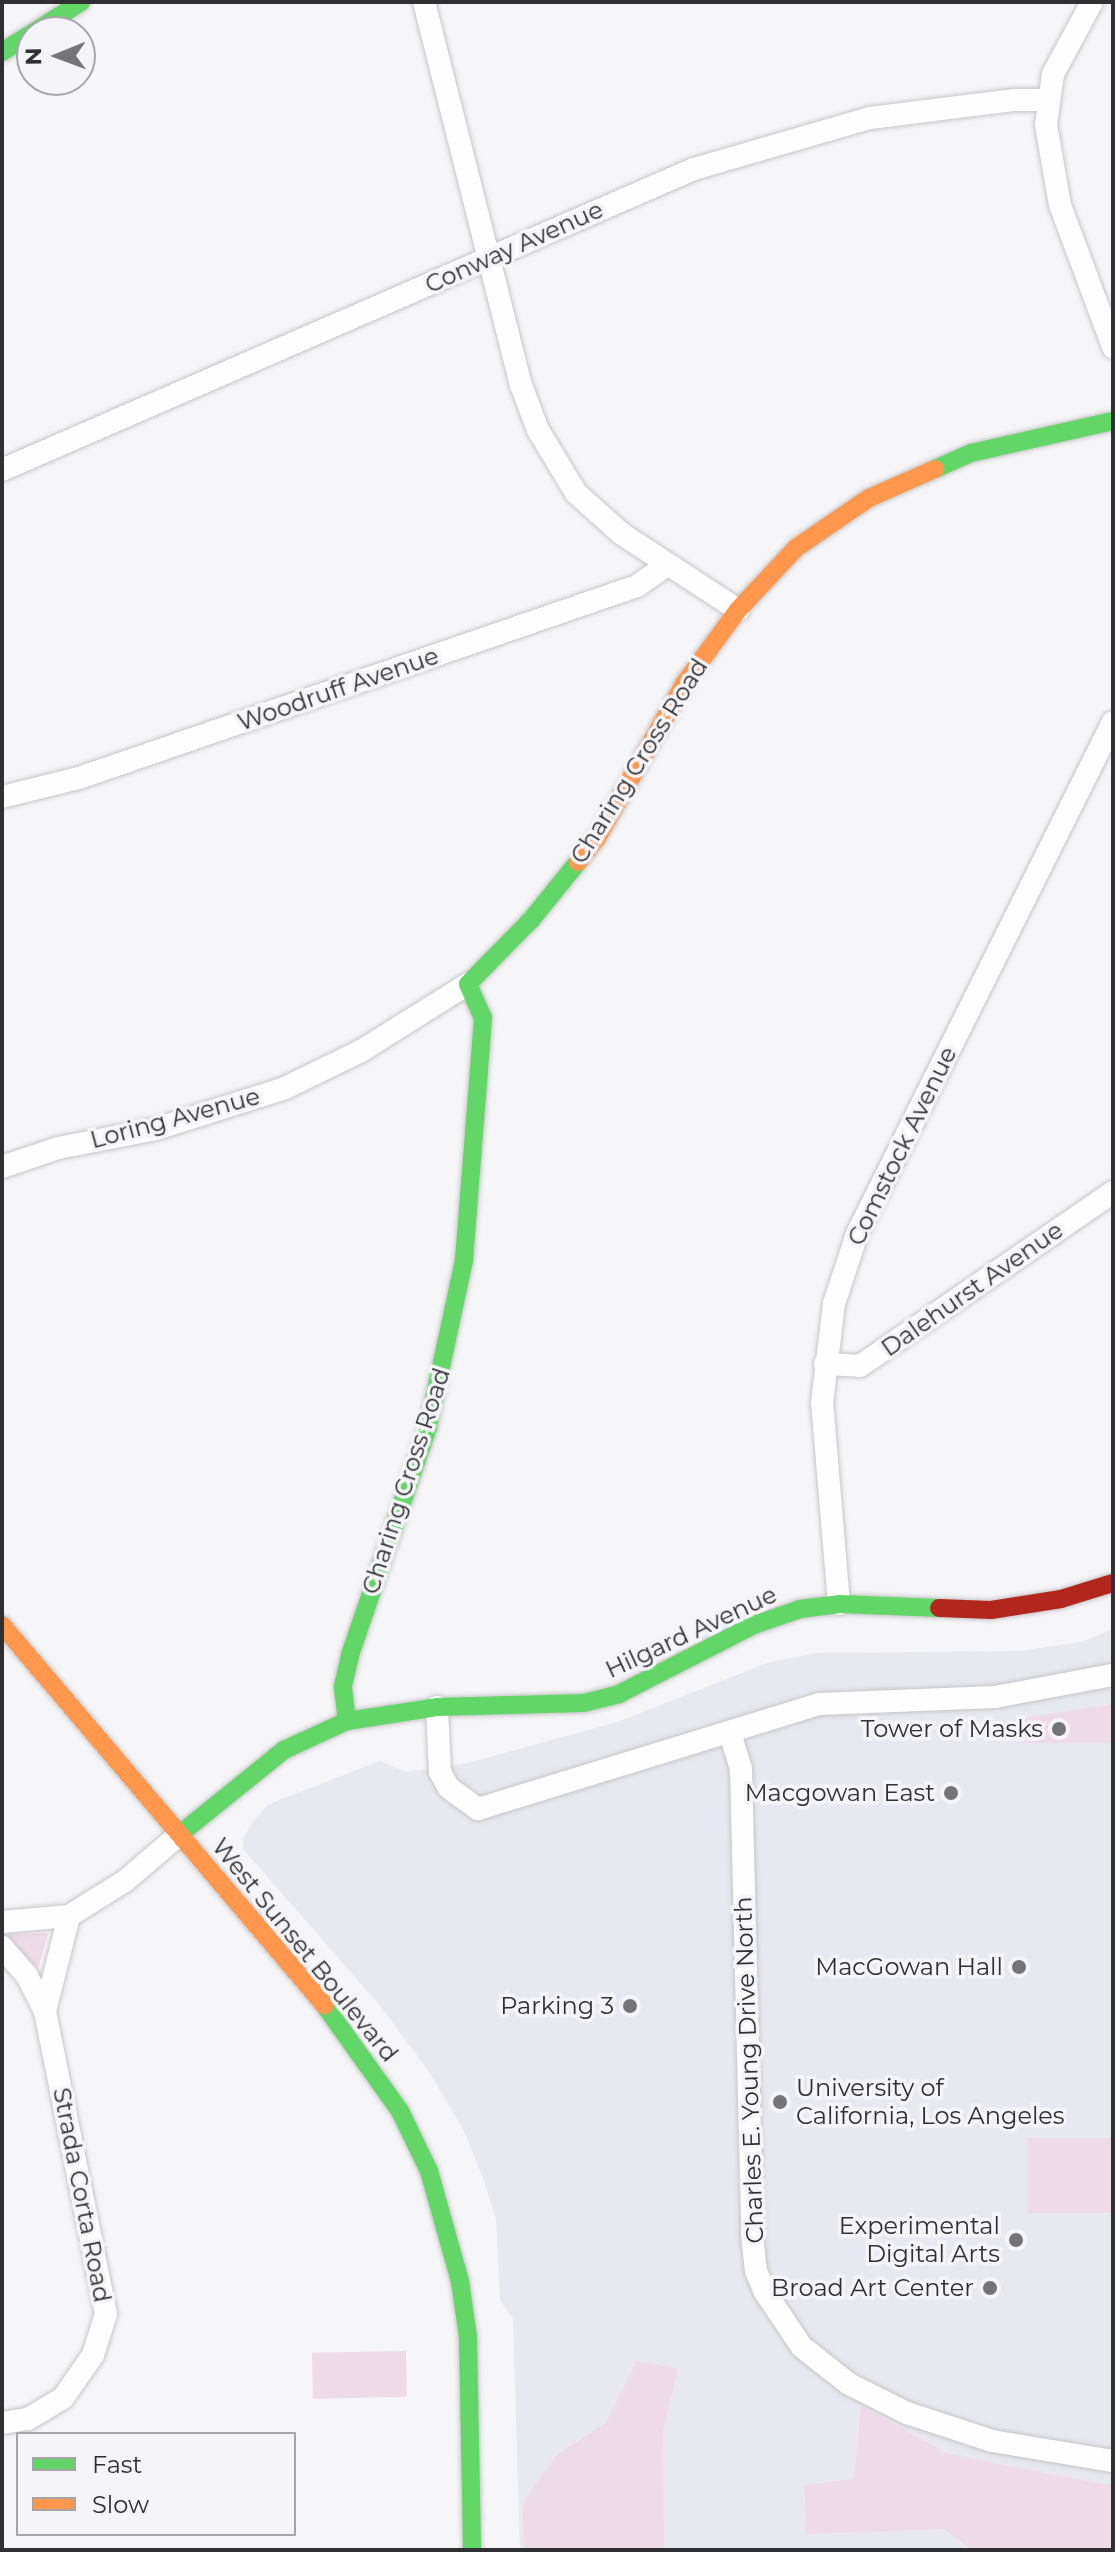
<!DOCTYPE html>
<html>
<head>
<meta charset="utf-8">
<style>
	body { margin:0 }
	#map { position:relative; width:1115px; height:2552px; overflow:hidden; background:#f6f6f8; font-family:Montserrat,sans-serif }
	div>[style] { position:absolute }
	.built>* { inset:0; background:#e8e8f0 }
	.green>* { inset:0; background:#efdae8; transform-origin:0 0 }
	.roads { filter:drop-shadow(0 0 2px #c6c6c8) drop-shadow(0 0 2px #c6c6c8) }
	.street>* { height:22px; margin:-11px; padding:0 11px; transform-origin:11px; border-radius:11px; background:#fefefe }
	.fast>* { height:18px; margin:-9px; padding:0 9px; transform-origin:9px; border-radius:9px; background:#63d668 }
	.slow>* { height:18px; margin:-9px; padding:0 9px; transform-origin:9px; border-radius:9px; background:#ff974d }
	.jam>* { height:18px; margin:-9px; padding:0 9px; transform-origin:9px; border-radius:9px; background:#b3261e }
	.dots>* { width:22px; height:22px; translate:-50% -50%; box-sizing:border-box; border:4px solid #f5f5f9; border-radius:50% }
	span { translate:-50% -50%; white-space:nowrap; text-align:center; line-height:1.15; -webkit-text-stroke:7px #f5f5f9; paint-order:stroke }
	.street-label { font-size:24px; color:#303032 }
	.poi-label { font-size:24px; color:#303032 }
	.right { translate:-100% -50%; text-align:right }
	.left { translate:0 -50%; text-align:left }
	.frame { position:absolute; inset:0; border:4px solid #303032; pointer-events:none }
	.legend { position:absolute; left:16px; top:2432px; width:280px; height:104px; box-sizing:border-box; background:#f5f5f9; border:2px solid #a6a6a9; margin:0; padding:10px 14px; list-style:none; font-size:24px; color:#303032 }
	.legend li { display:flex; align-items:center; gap:16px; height:40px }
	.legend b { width:40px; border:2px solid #a6a6a9 }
	.north { position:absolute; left:16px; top:16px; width:80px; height:80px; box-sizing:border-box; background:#f5f5f9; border:2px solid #a6a6a9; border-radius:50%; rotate:269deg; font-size:22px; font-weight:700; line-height:32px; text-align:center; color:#303032 }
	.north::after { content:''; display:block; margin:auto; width:28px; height:36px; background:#757577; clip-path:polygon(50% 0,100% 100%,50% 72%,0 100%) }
</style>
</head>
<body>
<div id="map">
	<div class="built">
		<div style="clip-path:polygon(1113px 1629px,1113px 2550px,520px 2550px,513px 2319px,500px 2300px,496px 2219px,484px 2181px,464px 2131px,430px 2073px,381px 2007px,243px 1849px,243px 1839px,253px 1821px,269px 1804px,380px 1761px,406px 1772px,468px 1763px,617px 1722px,770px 1662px,816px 1653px,1020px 1651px,1081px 1642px)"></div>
	</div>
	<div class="green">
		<div style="clip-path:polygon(1113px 1704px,1113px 1743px,1029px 1743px,987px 1732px,988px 1724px)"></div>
		<div style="clip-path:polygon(48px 1933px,38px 1969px,8px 1937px,9px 1934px)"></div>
		<div style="left:1113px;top:2138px;width:75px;height:85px;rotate:90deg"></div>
		<div style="left:406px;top:2351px;width:46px;height:94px;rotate:89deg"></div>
		<div style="clip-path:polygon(637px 2361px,678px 2369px,663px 2431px,664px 2550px,524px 2550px,523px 2507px,532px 2488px,557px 2455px,606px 2423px)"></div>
		<div style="clip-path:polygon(861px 2406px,948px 2454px,1113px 2486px,1113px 2550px,972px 2550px,944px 2529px,807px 2534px,804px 2485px,854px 2479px)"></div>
	</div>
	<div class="roads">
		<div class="street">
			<div style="left:424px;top:2px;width:395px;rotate:75.8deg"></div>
			<div style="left:521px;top:385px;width:48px;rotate:69.3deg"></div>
			<div style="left:538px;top:430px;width:74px;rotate:58.9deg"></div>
			<div style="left:576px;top:493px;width:62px;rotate:41.7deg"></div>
			<div style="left:622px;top:534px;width:139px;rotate:33.2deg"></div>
			<div style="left:1092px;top:2px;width:82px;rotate:118.4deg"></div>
			<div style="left:1053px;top:74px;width:51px;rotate:97.8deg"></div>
			<div style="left:1046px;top:125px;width:81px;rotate:80.1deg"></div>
			<div style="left:1060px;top:205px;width:152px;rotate:69.5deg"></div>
			<div style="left:2px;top:470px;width:755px;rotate:-23.51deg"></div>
			<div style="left:694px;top:169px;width:183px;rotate:-16.2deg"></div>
			<div style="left:870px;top:118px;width:146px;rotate:-7.1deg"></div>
			<div style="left:1015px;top:100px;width:32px"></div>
			<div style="left:2px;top:797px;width:79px;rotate:-13.9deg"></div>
			<div style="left:79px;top:778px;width:590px;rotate:-18.99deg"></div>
			<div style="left:637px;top:586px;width:37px;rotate:-35deg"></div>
			<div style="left:2px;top:1167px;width:59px;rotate:-18.7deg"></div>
			<div style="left:58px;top:1148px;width:100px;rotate:-11deg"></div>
			<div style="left:156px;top:1129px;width:135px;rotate:-17.6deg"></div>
			<div style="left:285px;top:1088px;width:85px;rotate:-26deg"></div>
			<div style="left:361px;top:1051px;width:126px;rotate:-32.1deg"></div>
			<div style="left:825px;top:1364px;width:35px;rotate:3deg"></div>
			<div style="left:860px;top:1366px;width:307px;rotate:-34.5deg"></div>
			<div style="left:839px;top:1604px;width:202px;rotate:-94.8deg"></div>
			<div style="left:822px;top:1403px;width:100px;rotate:-83.1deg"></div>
			<div style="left:834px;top:1304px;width:74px;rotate:-71.8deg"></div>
			<div style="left:857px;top:1234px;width:572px;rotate:-63.43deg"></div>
			<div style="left:437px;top:1707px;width:65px;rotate:87.4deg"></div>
			<div style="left:440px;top:1772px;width:18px;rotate:61deg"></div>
			<div style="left:449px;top:1788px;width:36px;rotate:36deg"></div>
			<div style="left:478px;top:1809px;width:357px;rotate:-17.1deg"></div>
			<div style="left:819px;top:1704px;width:176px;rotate:-2.3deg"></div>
			<div style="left:995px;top:1697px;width:120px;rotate:-10.6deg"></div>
			<div style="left:730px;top:1733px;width:37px;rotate:73deg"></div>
			<div style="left:741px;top:1768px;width:466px;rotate:88.6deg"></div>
			<div style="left:752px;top:2234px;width:37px;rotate:84deg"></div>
			<div style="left:756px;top:2271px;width:23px;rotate:67deg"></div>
			<div style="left:765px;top:2292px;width:66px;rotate:56.1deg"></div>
			<div style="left:802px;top:2347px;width:60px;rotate:38.2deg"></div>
			<div style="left:849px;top:2384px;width:65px;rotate:26.6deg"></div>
			<div style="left:907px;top:2413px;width:89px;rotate:18.2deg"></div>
			<div style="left:992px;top:2441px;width:123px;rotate:9.4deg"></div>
			<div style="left:2px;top:1922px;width:67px;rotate:-5.1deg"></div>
			<div style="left:69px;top:1916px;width:66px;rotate:-32deg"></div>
			<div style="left:125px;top:1881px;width:72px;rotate:-40.5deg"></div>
			<div style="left:2px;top:1947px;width:38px;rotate:49deg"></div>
			<div style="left:27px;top:1976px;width:39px;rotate:63deg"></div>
			<div style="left:2px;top:2423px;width:26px;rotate:-9deg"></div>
			<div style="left:28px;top:2419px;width:41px;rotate:-31deg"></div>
			<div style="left:63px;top:2398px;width:52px;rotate:-55.1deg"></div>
			<div style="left:93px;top:2355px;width:43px;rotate:-72.4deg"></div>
			<div style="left:106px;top:2314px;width:309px;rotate:-101.4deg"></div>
			<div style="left:45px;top:2011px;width:98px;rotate:-75.8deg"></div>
		</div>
		<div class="fast">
			<div style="left:34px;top:32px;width:56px;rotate:-32.6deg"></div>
			<div style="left:2px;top:52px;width:36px;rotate:-32deg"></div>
			<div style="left:935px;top:469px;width:39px;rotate:-24deg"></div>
			<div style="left:971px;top:453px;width:146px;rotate:-12.7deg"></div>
			<div style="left:347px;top:1721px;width:35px;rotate:-97deg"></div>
			<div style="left:343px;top:1686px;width:32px;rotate:-77deg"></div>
			<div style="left:350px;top:1655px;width:241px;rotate:-71.1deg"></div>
			<div style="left:428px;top:1427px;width:171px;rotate:-77.8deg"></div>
			<div style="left:464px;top:1260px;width:243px;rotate:-85.5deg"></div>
			<div style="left:483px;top:1018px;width:37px;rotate:-114deg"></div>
			<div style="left:468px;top:984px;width:90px;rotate:-45.5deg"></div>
			<div style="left:531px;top:920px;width:75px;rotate:-51deg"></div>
			<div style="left:180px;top:1834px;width:134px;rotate:-38.9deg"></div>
			<div style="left:284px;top:1750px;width:69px;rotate:-24.7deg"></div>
			<div style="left:347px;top:1721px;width:91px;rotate:-8.8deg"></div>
			<div style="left:437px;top:1707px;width:147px;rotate:-1.6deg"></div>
			<div style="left:584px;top:1703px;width:36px;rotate:-14deg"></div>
			<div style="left:619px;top:1694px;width:152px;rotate:-27.1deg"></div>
			<div style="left:754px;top:1625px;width:49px;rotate:-19.2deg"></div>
			<div style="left:800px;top:1609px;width:39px;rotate:-7deg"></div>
			<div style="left:839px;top:1604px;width:100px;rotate:2.3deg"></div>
			<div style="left:325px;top:2006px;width:129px;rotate:54.5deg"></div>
			<div style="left:400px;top:2111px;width:67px;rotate:64.2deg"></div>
			<div style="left:429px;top:2171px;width:114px;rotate:74.3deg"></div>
			<div style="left:460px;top:2281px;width:57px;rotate:81.9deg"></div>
			<div style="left:468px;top:2337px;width:213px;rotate:88.9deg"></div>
		</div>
		<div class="slow">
			<div style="left:578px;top:862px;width:31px;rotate:-52deg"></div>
			<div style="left:597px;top:838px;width:177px;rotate:-60.5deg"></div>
			<div style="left:684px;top:684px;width:92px;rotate:-53.9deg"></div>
			<div style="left:738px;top:610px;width:85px;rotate:-46.9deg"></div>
			<div style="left:796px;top:548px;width:88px;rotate:-34.4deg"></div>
			<div style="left:869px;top:498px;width:72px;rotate:-23.7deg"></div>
			<div style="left:2px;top:1625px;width:499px;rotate:49.7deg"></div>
		</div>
		<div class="jam">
			<div style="left:939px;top:1608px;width:52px;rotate:2.2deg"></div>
			<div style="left:991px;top:1610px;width:71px;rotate:-8.9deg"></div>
			<div style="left:1061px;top:1599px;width:54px;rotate:-17.1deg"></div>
		</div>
	</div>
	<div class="dots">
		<div style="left:1059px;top:1729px;background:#757577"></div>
		<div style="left:951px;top:1793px;background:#757577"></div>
		<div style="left:1019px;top:1967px;background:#757577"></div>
		<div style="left:630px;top:2006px;background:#757577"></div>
		<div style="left:780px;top:2102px;background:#757577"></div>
		<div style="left:1016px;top:2240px;background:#757577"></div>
		<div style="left:990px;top:2288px;background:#757577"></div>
	</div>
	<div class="street-label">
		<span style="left:514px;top:247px;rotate:-24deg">Conway Avenue</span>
		<span style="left:338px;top:689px;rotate:-19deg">Woodruff Avenue</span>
		<span style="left:639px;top:761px;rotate:-58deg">Charing Cross Road</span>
		<span style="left:175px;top:1118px;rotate:-15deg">Loring Avenue</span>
		<span style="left:902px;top:1146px;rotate:-64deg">Comstock Avenue</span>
		<span style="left:972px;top:1289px;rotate:-35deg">Dalehurst Avenue</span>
		<span style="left:406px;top:1481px;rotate:-72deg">Charing Cross Road</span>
		<span style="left:691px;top:1632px;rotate:-25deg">Hilgard Avenue</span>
		<span style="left:305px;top:1950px;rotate:51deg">West Sunset Boulevard</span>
		<span style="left:749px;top:2070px;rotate:-92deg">Charles E. Young Drive North</span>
		<span style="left:82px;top:2195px;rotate:79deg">Strada Corta Road</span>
	</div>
	<div class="poi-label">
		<span class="right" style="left:1043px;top:1729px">Tower of Masks</span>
		<span class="right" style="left:935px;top:1793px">Macgowan East</span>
		<span class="right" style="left:1003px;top:1967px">MacGowan Hall</span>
		<span class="right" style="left:614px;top:2006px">Parking 3</span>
		<span class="left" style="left:796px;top:2102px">University of<br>California, Los Angeles</span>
		<span class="right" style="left:1000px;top:2240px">Experimental<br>Digital Arts</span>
		<span class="right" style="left:974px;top:2288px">Broad Art Center</span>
	</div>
	<div class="frame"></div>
	<ul class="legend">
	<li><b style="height:10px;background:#63d668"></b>Fast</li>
	<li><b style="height:10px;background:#ff974d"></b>Slow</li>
	</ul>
	<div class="north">N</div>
</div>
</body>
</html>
